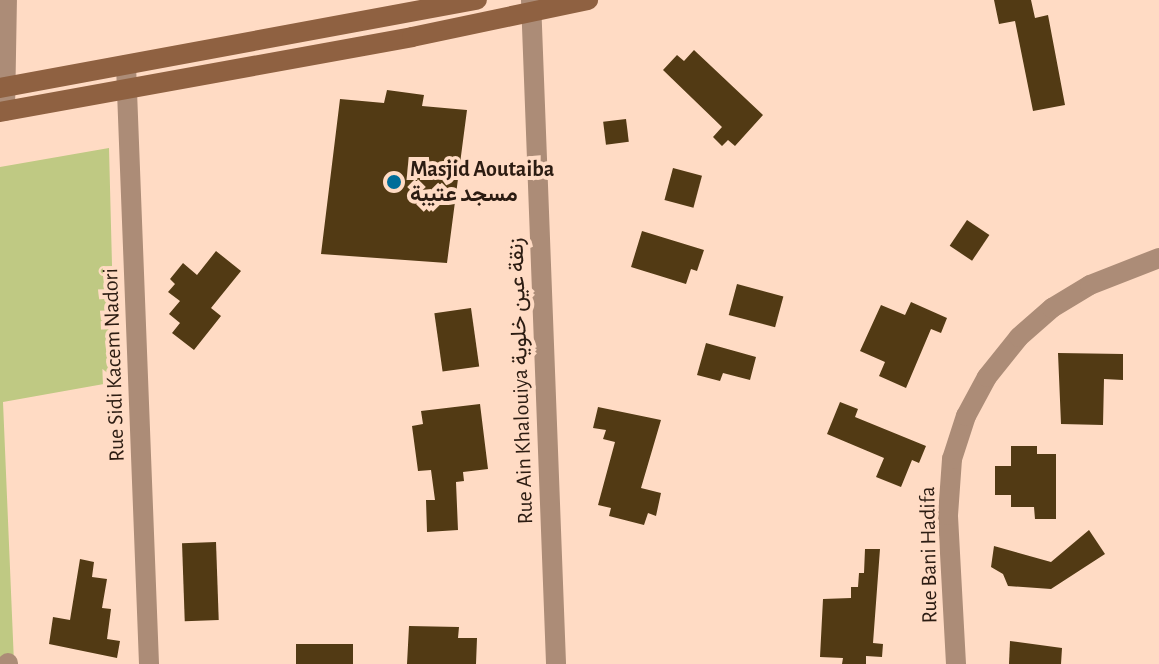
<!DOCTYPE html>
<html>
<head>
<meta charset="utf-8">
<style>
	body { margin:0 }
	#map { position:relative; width:1159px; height:664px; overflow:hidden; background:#ffdbc4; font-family:"Alegreya Sans",Vazirmatn,sans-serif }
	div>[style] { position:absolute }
	.green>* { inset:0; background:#bfc983 }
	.building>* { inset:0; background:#523a14; transform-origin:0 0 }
	.street>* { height:20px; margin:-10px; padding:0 10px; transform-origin:10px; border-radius:10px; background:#ac8c77 }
	.secondary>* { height:20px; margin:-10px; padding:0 10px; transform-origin:10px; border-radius:10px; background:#8f6141 }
	.dots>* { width:22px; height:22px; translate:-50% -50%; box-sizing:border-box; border:4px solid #ffdbc4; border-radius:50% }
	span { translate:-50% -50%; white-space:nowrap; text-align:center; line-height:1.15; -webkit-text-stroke:8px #ffdbc4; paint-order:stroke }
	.poi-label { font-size:22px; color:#2c1c12; font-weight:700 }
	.left { translate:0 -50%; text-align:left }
	.street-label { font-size:22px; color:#2c1c12 }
</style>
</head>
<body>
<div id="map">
	<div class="green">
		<div style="clip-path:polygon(109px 148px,115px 382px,3px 402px,14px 663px,0 664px,0 167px)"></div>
	</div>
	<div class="building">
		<div style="clip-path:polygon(994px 0,1031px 0,1035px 18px,1048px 15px,1065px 105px,1033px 111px,1015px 21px,999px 24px)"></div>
		<div style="clip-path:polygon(694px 50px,763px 115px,735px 146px,728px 140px,722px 146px,713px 137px,722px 127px,663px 70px,677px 55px,684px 61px)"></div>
		<div style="clip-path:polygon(387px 90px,424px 95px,422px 106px,467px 110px,447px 263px,321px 254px,340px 99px,384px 103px)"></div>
		<div style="left:626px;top:119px;width:23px;height:23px;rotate:83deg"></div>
		<div style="left:673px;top:168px;width:30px;height:33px;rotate:15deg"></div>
		<div style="left:967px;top:220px;width:27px;height:31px;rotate:34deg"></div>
		<div style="clip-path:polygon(642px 231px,704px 250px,697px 271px,691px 269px,686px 284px,631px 267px)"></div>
		<div style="clip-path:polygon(216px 251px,241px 271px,211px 308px,221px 316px,194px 350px,172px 333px,180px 323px,169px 314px,180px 301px,168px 292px,175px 284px,170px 279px,183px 263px,197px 275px)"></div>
		<div style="left:737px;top:284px;width:48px;height:32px;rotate:15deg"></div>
		<div style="clip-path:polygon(911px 302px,947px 318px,941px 333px,931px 329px,906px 388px,879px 376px,885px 362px,860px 351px,881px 305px,905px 315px)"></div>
		<div style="left:471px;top:308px;width:59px;height:37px;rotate:82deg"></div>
		<div style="clip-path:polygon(706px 343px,756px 357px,750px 380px,723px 373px,720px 381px,697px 375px)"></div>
		<div style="clip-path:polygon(1058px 353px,1123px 354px,1123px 380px,1104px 379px,1103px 425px,1061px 424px)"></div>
		<div style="clip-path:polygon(840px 402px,858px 409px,855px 417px,926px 446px,919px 463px,912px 460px,901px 487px,876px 477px,884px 458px,827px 434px)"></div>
		<div style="clip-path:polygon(480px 404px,488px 469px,463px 472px,464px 481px,456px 482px,458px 530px,427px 532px,426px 500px,435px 500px,431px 470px,418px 471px,412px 426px,423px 424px,421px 411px)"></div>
		<div style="clip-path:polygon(598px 407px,661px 420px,641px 488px,661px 493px,656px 516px,648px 513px,644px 525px,609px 516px,611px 508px,598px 505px,615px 442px,603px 439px,606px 430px,593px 428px)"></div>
		<div style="clip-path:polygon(1011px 446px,1037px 446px,1037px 454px,1056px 454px,1056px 519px,1035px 519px,1034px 507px,1011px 507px,1011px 495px,995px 495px,995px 466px,1011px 466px)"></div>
		<div style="clip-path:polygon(1089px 530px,1105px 554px,1051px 589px,1008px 586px,1003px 574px,991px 567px,994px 546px,1051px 562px)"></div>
		<div style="left:216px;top:542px;width:78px;height:34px;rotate:88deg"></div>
		<div style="clip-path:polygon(865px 549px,880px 549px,873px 643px,883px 644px,882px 657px,866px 656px,866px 664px,842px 664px,843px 658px,820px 657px,823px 599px,851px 598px,851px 587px,858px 587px,859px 573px,864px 573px)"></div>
		<div style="clip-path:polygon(80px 559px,94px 562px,92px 577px,107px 579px,102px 608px,111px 609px,107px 639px,120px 641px,117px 658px,49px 644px,53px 617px,70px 620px)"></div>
		<div style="clip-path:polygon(409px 626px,459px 627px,458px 638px,477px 638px,476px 664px,407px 664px)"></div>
		<div style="clip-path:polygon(1010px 641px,1062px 648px,1061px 664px,1009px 664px)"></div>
		<div style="left:296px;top:644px;width:57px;height:20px"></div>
	</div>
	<div class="street">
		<div style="left:531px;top:0;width:664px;rotate:87.84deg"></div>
		<div style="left:126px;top:65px;width:599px;rotate:87.8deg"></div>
		<div style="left:5px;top:111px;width:111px;rotate:-89deg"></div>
		<div style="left:8px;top:663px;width:1px;rotate:90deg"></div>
		<div style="left:956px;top:664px;width:149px;rotate:-93.1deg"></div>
		<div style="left:948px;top:515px;width:56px;rotate:-85.9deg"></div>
		<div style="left:952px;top:459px;width:45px;rotate:-72deg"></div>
		<div style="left:966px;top:416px;width:44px;rotate:-61.7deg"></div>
		<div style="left:987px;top:377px;width:51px;rotate:-51.3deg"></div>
		<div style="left:1019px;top:337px;width:44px;rotate:-41.3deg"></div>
		<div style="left:1052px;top:308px;width:44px;rotate:-31.2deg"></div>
		<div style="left:1090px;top:285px;width:74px;rotate:-21.4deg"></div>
	</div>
	<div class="secondary">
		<div style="left:0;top:88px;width:485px;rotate:-10.5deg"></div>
		<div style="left:0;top:112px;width:419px;rotate:-10.3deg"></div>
		<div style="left:412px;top:37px;width:180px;rotate:-11.9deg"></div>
	</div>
	<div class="dots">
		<div style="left:394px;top:182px;background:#006d99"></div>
	</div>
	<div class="poi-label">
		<span class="left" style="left:410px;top:182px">Masjid Aoutaiba<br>مسجد عتيبة</span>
	</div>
	<div class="street-label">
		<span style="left:114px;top:365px;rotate:-92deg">Rue Sidi Kacem Nadori</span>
		<span style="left:521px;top:381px;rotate:-92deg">Rue Ain Khalouiya زنقة عين خلوية</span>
		<span style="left:929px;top:555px;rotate:-91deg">Rue Bani Hadifa</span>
	</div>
</div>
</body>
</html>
